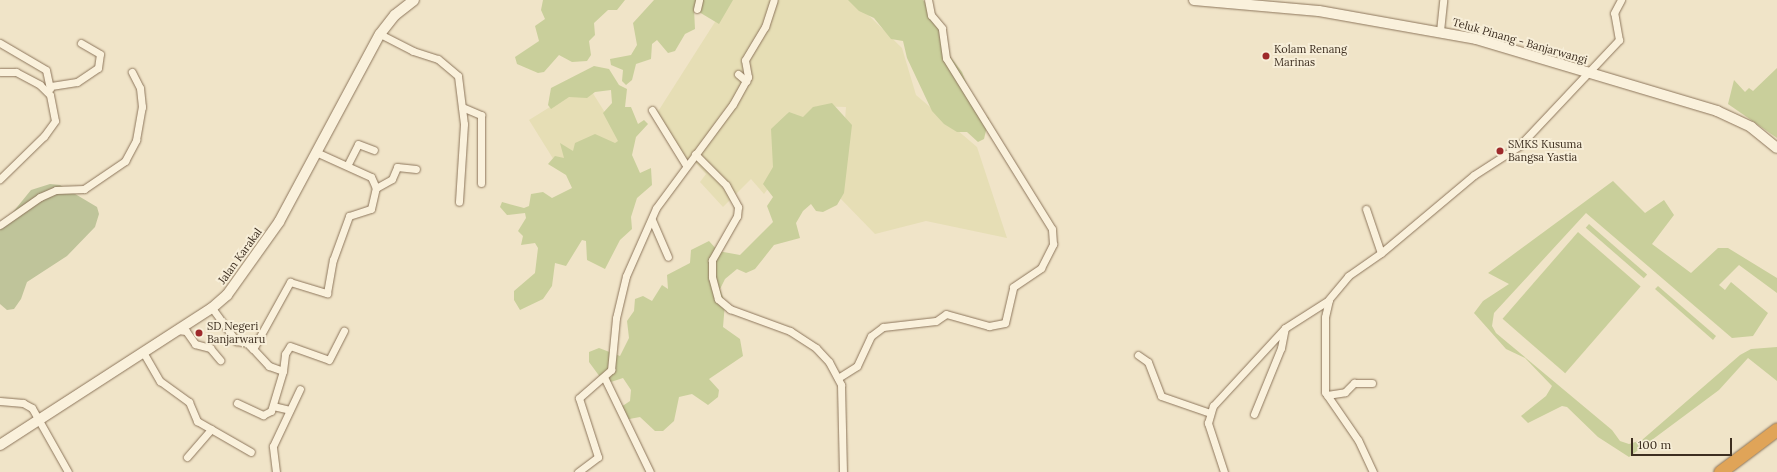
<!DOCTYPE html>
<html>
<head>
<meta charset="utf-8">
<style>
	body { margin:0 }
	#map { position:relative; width:1777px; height:472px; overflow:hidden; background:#f0e4c8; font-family:Lora,serif }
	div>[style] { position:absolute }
	.farmland>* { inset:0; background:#e6deb5 }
	.green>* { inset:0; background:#c9cf9b; transform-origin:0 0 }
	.cemetery>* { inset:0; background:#bfc49a }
	.roads { filter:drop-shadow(0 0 1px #8d765c) drop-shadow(0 0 1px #8d765c) }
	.street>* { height:7px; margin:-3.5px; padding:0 3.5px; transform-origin:3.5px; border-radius:3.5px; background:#faf1dc }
	.secondary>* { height:10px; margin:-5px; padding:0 5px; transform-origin:5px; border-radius:5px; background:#faf1dc }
	.highway>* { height:13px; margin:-6.5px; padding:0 6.5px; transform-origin:6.5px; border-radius:6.5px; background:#e0a458 }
	.dots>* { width:11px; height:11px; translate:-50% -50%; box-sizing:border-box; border:2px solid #f7eed8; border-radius:50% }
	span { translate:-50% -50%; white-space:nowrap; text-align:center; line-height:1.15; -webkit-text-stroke:4px #f7eed8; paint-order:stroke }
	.street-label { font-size:11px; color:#3d2e20 }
	.poi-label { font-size:11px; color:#3d2e20 }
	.left { translate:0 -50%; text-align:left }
	.scale { position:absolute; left:1631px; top:438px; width:101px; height:18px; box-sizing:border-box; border:2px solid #3d2e20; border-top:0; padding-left:5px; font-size:12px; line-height:14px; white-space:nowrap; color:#3d2e20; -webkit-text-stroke:3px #f7eed8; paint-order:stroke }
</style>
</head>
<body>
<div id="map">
	<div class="farmland">
		<div style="clip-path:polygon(729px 0,853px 0,902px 48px,916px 95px,977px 147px,1007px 238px,926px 221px,875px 234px,839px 197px,846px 107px,817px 106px,801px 123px,788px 112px,778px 175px,764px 194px,751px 179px,723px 207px,700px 182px,706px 174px,694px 161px,686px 161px,657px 113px)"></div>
		<div style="clip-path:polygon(587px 84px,623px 141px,578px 152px,557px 165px,529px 120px)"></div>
	</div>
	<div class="green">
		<div style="clip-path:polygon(543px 0,625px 0,617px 10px,608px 10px,594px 23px,595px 35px,589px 41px,591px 55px,587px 61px,572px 62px,559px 55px,544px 72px,538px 73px,517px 64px,515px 57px,539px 41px,535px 26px,545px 19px,541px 10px)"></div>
		<div style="clip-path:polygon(654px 0,733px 0,719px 24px,694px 9px,695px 29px,685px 34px,675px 51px,668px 53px,657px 40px,652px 44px,651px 59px,636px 64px,632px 80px,626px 85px,622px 81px,623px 70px,611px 65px,610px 59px,631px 55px,637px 45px,633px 23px)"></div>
		<div style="clip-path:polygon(848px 0,923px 0,930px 6px,944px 28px,946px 51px,962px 72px,977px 110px,989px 118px,984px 139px,978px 142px,967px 132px,957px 132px,944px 124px,932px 111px,907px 58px,903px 41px,891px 39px,874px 18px,859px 11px)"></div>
		<div style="clip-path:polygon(594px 66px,609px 69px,619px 85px,627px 89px,625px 107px,631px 107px,638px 124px,644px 120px,648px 124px,636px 137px,632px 155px,640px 173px,651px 168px,652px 185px,637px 198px,631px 217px,632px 229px,620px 240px,605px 269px,587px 260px,586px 241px,582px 240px,566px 266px,555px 263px,552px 286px,543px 299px,520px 310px,514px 300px,514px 291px,535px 273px,538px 248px,535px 243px,521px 245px,523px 236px,518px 231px,526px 218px,525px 213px,507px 215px,500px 207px,502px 202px,524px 208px,529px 206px,531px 194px,543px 192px,552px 198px,572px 188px,566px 175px,548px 164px,555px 156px,564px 158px,560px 143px,573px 151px,575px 143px,595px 134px,615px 143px,618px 141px,603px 113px,612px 103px,611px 90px,595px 92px,587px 98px,569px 97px,551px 109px,548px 105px,551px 88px)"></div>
		<div style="clip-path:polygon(1777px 68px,1777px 138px,1728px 104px,1734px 80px,1745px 92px,1749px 88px,1753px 91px)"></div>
		<div style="clip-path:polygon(832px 103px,852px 125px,844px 193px,837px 205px,823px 212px,816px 211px,811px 204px,803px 211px,796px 223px,800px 238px,774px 245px,755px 269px,746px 273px,737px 269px,725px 279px,720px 289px,725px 303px,723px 327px,740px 339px,743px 356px,709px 379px,719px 390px,718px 397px,708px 405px,692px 394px,679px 397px,674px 421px,663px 431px,655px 431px,640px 417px,624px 420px,618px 409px,630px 401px,631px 390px,623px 378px,611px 382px,600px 377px,589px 362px,589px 352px,599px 348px,620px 356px,629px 338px,627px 321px,634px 311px,635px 299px,643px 296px,652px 301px,662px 285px,668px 289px,667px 275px,690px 263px,691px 250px,709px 241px,718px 251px,740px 255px,773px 222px,767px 206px,773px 197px,763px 184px,773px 167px,771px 129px,789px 112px,803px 117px,813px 107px)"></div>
		<div style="clip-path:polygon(1613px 181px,1645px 213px,1664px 200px,1674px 215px,1652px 244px,1691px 273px,1718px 248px,1728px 248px,1777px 278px,1777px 293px,1739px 265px,1719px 285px,1725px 290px,1731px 282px,1768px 313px,1753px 336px,1732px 338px,1586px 213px,1494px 313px,1492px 326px,1496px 333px,1612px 430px,1620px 441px,1629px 444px,1642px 440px,1740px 355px,1751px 349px,1777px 347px,1777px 381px,1748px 358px,1719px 390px,1629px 457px,1598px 437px,1567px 407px,1562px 406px,1528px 423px,1521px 416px,1546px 396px,1552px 386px,1525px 358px,1506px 349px,1474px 313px,1483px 301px,1509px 284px,1488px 273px)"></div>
		<div style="left:1589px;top:224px;width:77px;height:5px;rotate:41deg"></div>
		<div style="left:1578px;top:232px;width:83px;height:115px;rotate:41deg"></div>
		<div style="clip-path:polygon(1658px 286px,1716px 336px,1713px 340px,1655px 289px)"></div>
	</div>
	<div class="cemetery">
		<div style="clip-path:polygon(50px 184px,60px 185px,97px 207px,99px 214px,95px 227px,67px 256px,27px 282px,21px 299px,14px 309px,7px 310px,0 304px,0 228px,31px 190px)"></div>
	</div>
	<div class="roads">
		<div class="street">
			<div style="left:697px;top:9px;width:9px;rotate:-77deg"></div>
			<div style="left:1440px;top:31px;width:31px;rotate:-84deg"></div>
			<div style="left:380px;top:34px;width:37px;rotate:27deg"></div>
			<div style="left:413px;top:51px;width:26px;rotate:18deg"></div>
			<div style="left:438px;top:59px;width:26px;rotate:40deg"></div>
			<div style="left:458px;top:76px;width:48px;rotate:82.9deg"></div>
			<div style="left:464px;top:124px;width:78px;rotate:93.7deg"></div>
			<div style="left:0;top:43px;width:53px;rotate:30.4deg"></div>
			<div style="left:46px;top:70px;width:19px;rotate:78deg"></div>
			<div style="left:0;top:72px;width:16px"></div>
			<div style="left:16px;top:72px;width:27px;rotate:28deg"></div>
			<div style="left:40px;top:85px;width:14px;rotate:45deg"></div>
			<div style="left:50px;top:95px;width:26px;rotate:79deg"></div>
			<div style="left:55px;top:121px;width:19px;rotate:126deg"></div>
			<div style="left:44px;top:136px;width:62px;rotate:135.7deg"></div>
			<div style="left:738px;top:74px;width:11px;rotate:41deg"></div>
			<div style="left:51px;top:86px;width:26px;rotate:-9deg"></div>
			<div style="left:77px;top:82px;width:25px;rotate:-34deg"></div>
			<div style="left:98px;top:68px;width:14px;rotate:-82deg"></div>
			<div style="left:100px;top:54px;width:22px;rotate:-150deg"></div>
			<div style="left:462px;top:107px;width:21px;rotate:23deg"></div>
			<div style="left:481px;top:115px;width:68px;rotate:90deg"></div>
			<div style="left:652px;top:110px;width:65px;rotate:58.3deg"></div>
			<div style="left:695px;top:154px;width:44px;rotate:45deg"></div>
			<div style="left:726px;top:185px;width:25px;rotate:61deg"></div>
			<div style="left:738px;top:207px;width:9px;rotate:96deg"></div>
			<div style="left:737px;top:216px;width:51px;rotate:119.6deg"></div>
			<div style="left:712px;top:260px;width:17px;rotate:90deg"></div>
			<div style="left:712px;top:277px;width:23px;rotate:75deg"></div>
			<div style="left:718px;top:299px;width:16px;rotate:40deg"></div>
			<div style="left:730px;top:309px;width:64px;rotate:20.1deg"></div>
			<div style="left:790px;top:331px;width:31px;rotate:33deg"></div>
			<div style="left:816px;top:348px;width:19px;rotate:47deg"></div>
			<div style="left:829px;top:362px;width:26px;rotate:62deg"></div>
			<div style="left:841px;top:385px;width:87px;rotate:88.7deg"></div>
			<div style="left:348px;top:164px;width:22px;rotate:-63deg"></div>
			<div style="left:358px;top:144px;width:17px;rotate:21deg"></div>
			<div style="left:376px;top:188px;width:18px;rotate:-29deg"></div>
			<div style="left:392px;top:179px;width:13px;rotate:-67deg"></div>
			<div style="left:397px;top:167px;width:19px;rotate:6deg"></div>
			<div style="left:1366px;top:209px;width:46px;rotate:71.2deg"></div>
			<div style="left:652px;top:220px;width:40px;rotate:66.6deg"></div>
			<div style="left:0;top:225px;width:49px;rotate:-35deg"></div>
			<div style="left:40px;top:197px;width:17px;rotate:-24deg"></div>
			<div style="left:56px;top:190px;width:28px;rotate:-2deg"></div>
			<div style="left:84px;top:189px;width:50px;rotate:-34.3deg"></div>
			<div style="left:125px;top:161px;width:24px;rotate:-62deg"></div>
			<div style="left:136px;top:140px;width:34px;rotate:-80deg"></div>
			<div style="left:142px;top:107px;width:19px;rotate:-96deg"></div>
			<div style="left:140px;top:88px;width:18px;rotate:-117deg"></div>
			<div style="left:212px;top:308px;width:41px;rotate:54deg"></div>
			<div style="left:236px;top:341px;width:11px;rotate:10deg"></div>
			<div style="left:247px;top:343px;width:8px;rotate:45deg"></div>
			<div style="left:177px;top:330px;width:9px;rotate:6deg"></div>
			<div style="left:186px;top:331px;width:16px;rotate:55deg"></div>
			<div style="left:195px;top:344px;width:16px;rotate:15deg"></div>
			<div style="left:210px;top:348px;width:16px;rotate:50deg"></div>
			<div style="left:143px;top:352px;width:34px;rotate:60deg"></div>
			<div style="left:160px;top:381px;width:36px;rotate:36deg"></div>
			<div style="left:189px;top:402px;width:21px;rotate:67deg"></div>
			<div style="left:197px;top:421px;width:62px;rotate:29.9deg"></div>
			<div style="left:1138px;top:355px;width:12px;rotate:35deg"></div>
			<div style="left:1148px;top:362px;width:36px;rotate:69deg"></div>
			<div style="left:1161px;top:396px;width:52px;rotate:19.1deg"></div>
			<div style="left:283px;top:371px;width:17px;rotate:-83deg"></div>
			<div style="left:285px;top:354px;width:9px;rotate:-58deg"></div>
			<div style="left:290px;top:346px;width:41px;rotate:19.7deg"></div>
			<div style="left:329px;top:360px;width:33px;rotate:-63deg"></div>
			<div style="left:838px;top:378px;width:22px;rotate:-32deg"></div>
			<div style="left:857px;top:366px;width:33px;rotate:-65deg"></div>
			<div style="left:871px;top:336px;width:15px;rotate:-37deg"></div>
			<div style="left:883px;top:327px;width:53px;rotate:-6.5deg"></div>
			<div style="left:936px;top:321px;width:12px;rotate:-35deg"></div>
			<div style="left:946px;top:314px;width:45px;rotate:15.6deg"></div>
			<div style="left:989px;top:326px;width:16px;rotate:-11deg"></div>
			<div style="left:1005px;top:323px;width:37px;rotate:-77deg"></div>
			<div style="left:1013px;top:287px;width:34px;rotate:-34deg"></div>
			<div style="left:1041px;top:268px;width:27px;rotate:-63deg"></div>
			<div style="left:1053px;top:244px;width:15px;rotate:-94deg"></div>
			<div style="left:1052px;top:229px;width:201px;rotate:-121.8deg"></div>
			<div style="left:946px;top:58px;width:30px;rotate:-98deg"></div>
			<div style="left:942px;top:28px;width:17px;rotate:-130deg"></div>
			<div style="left:931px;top:15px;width:15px;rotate:-101deg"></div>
			<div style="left:605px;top:379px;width:103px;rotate:64.2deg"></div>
			<div style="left:1327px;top:395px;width:18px;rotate:-9deg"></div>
			<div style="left:1345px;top:392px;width:13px;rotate:-45deg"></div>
			<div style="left:1354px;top:383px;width:18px"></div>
			<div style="left:0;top:401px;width:23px;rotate:5deg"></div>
			<div style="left:23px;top:403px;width:10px;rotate:29deg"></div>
			<div style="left:32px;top:408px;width:73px;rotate:60.6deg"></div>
			<div style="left:237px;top:403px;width:29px;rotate:25deg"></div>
			<div style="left:263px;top:415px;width:9px;rotate:-27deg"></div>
			<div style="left:271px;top:411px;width:42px;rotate:-73.3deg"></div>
			<div style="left:283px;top:371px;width:15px;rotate:-160deg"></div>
			<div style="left:269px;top:366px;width:23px;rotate:-133deg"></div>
			<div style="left:253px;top:349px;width:77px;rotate:-61.1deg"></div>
			<div style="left:290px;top:282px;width:39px;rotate:17deg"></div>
			<div style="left:327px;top:293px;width:34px;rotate:-80deg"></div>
			<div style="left:333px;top:260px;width:47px;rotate:-70deg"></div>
			<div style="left:349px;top:216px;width:23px;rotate:-18deg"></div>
			<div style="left:371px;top:209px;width:22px;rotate:-77deg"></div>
			<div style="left:376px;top:188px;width:12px;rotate:-114deg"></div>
			<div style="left:371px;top:177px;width:60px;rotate:-155.6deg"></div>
			<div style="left:273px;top:406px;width:17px;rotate:13deg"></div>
			<div style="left:1254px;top:414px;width:71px;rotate:-67.8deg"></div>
			<div style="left:1281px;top:348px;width:20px;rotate:-79deg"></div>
			<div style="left:187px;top:457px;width:37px;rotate:-49deg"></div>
			<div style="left:276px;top:472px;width:26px;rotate:-97deg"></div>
			<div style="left:273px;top:446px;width:63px;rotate:-64.7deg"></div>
			<div style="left:578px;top:472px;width:25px;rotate:-37deg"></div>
			<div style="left:598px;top:457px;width:62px;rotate:-107.9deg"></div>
			<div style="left:579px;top:398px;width:43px;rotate:-41.2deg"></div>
			<div style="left:611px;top:370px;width:52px;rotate:-84.5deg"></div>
			<div style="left:616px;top:318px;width:43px;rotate:-76.6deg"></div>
			<div style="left:626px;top:276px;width:74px;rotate:-66.2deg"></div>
			<div style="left:656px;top:208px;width:129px;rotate:-53.5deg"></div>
			<div style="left:733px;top:104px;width:31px;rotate:-61deg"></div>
			<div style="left:748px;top:77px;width:17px;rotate:-100deg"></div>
			<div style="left:745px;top:60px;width:39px;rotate:-59deg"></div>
			<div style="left:765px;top:27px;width:28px;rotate:-72deg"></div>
			<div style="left:1224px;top:472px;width:52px;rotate:-108.1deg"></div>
			<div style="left:1208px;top:423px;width:18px;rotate:-74deg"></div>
			<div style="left:1213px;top:406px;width:106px;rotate:-47.3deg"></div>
			<div style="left:1285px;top:328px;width:52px;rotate:-32.5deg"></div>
			<div style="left:1373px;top:472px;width:35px;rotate:-115deg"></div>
			<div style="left:1358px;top:440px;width:58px;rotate:-124.5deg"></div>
			<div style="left:1325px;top:392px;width:75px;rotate:-90deg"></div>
			<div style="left:1325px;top:317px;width:18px;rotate:-77deg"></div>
			<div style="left:1329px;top:299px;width:30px;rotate:-50deg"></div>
			<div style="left:1348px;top:276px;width:40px;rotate:-34.9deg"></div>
			<div style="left:1381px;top:253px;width:121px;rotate:-40deg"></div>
			<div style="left:1474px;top:175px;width:54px;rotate:-32.8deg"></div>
			<div style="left:1519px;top:146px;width:146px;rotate:-46.7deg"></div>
			<div style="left:1619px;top:40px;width:27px;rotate:-100deg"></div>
			<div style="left:1614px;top:13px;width:15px;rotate:-62deg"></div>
		</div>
		<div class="secondary">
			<div style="left:1194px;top:0;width:125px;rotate:5deg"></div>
			<div style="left:1319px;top:11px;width:159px;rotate:10.1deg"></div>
			<div style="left:1476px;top:39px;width:252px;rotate:16.6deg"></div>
			<div style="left:1717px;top:111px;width:38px;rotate:25deg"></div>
			<div style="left:1751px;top:127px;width:33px;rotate:39deg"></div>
			<div style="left:0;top:445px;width:252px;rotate:-32.9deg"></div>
			<div style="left:212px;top:308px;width:20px;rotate:-41deg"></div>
			<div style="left:227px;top:295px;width:90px;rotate:-54.5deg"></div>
			<div style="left:279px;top:222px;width:213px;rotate:-61.8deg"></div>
			<div style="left:380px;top:34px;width:24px;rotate:-52deg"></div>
			<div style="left:395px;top:15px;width:24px;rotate:-38deg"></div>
		</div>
		<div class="highway">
			<div style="left:1720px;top:472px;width:71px;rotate:-37deg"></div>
		</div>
	</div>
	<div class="dots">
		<div style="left:1266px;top:56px;background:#9e2a2b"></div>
		<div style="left:1500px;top:151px;background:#9e2a2b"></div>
		<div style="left:199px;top:333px;background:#9e2a2b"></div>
	</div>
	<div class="street-label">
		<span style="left:1520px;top:41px;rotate:16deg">Teluk Pinang - Banjarwangi</span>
		<span style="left:240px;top:256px;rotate:-54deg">Jalan Karakal</span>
	</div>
	<div class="poi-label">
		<span class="left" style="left:1274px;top:56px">Kolam Renang<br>Marinas</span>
		<span class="left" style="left:1508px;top:151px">SMKS Kusuma<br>Bangsa Yastia</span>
		<span class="left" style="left:207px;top:333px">SD Negeri<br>Banjarwaru</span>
	</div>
	<div class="scale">100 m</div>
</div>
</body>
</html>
